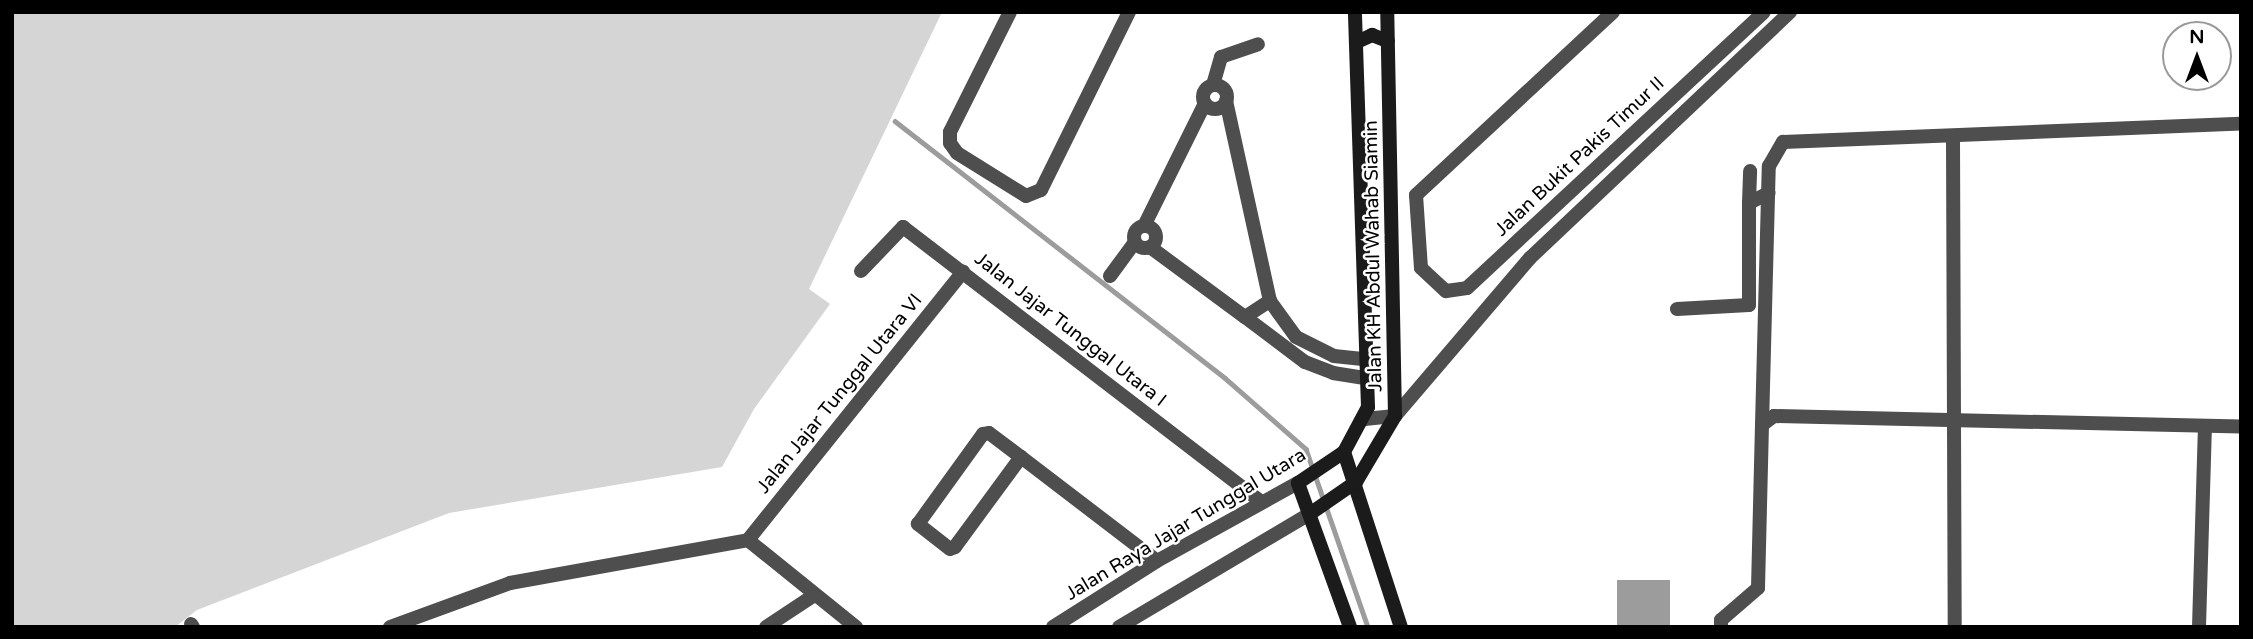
<!DOCTYPE html>
<html>
<head>
<meta charset="utf-8">
<style>
	body { margin:0 }
	#map { position:relative; width:2253px; height:639px; overflow:hidden; background:#fff; font-family:"Varela Round",sans-serif }
	div>[style] { position:absolute }
	.green>* { inset:0; background:#d5d5d5 }
	.water>* { inset:0; background:#9c9c9c; transform-origin:0 0 }
	.stream>* { height:4.5px; margin:-2.25px; padding:0 2.25px; transform-origin:2.25px; border-radius:2.25px; background:#9c9c9c }
	.minor>* { height:14px; margin:-7px; padding:0 7px; transform-origin:7px; border-radius:7px; background:#4e4e4e }
	.minor>.ring { margin:-7px; padding:0; box-sizing:content-box; background:none; border:14px solid #4e4e4e; border-radius:50% }
	.secondary>* { height:14px; margin:-7px; padding:0 7px; transform-origin:7px; border-radius:7px; background:#1b1b1b }
	span { translate:-50% -50%; white-space:nowrap; text-align:center; line-height:1.15; -webkit-text-stroke:5px #fff; paint-order:stroke }
	.street-label { font-size:19px; color:#000 }
	.frame { position:absolute; inset:0; border:14px solid #000; pointer-events:none }
	.north { position:absolute; left:2162px; top:21px; width:70px; height:70px; box-sizing:border-box; background:#fff; border:2px solid #999; border-radius:50%; rotate:0deg; font-size:19px; font-weight:700; line-height:28px; text-align:center; color:#000 }
	.north::after { content:''; display:block; margin:auto; width:24px; height:32px; background:#000; clip-path:polygon(50% 0,100% 100%,50% 72%,0 100%) }
</style>
</head>
<body>
<div id="map">
	<div class="green">
		<div style="clip-path:polygon(12px 12px,942px 12px,809px 289px,830px 304px,754px 409px,722px 467px,449px 513px,197px 610px,175px 627px,12px 627px)"></div>
	</div>
	<div class="water">
		<div style="left:1670px;top:580px;width:47px;height:53px;rotate:90deg"></div>
	</div>
	<div class="stream">
		<div style="left:895px;top:121px;width:418px;rotate:37.9deg"></div>
		<div style="left:1225px;top:378px;width:108px;rotate:41.2deg"></div>
		<div style="left:1306px;top:449px;width:188px;rotate:70.8deg"></div>
	</div>
	<div class="minor">
		<div style="left:1010px;top:12px;width:134px;rotate:116.6deg"></div>
		<div style="left:950px;top:132px;width:11px;rotate:90deg"></div>
		<div style="left:950px;top:143px;width:12px;rotate:55deg"></div>
		<div style="left:957px;top:153px;width:81px;rotate:31.9deg"></div>
		<div style="left:1026px;top:196px;width:16px;rotate:-22deg"></div>
		<div style="left:1041px;top:190px;width:199px;rotate:-63.7deg"></div>
		<div style="left:1613px;top:12px;width:269px;rotate:137.1deg"></div>
		<div style="left:1416px;top:195px;width:73px;rotate:86.1deg"></div>
		<div style="left:1421px;top:268px;width:34px;rotate:43deg"></div>
		<div style="left:1446px;top:291px;width:21px;rotate:-8deg"></div>
		<div style="left:1467px;top:288px;width:405px;rotate:-42.9deg"></div>
		<div style="left:1213px;top:85px;width:29px;rotate:-74deg"></div>
		<div style="left:1221px;top:57px;width:39px;rotate:-19deg"></div>
		<div class="ring" style="left:1203px;top:85px;width:10px;height:10px"></div>
		<div style="left:1953px;top:138px;width:489px;rotate:89.8deg"></div>
		<div style="left:1749px;top:203px;width:32px;rotate:-88deg"></div>
		<div style="left:1144px;top:226px;width:137px;rotate:-63.6deg"></div>
		<div class="ring" style="left:1134px;top:226px;width:8px;height:8px"></div>
		<div style="left:1150px;top:247px;width:118px;rotate:36.4deg"></div>
		<div style="left:1245px;top:317px;width:30px;rotate:-33deg"></div>
		<div style="left:1270px;top:301px;width:205px;rotate:-102.4deg"></div>
		<div style="left:861px;top:271px;width:61px;rotate:-46.3deg"></div>
		<div style="left:903px;top:227px;width:451px;rotate:37.5deg"></div>
		<div style="left:1110px;top:276px;width:42px;rotate:-53.7deg"></div>
		<div style="left:1270px;top:301px;width:44px;rotate:54.2deg"></div>
		<div style="left:1296px;top:337px;width:42px;rotate:26.6deg"></div>
		<div style="left:1334px;top:356px;width:31px;rotate:6deg"></div>
		<div style="left:1677px;top:309px;width:72px;rotate:-3.2deg"></div>
		<div style="left:1749px;top:305px;width:102px;rotate:-90deg"></div>
		<div style="left:1749px;top:203px;width:22px;rotate:-27deg"></div>
		<div style="left:1245px;top:317px;width:75px;rotate:36.9deg"></div>
		<div style="left:1305px;top:362px;width:30px;rotate:21deg"></div>
		<div style="left:1333px;top:373px;width:32px;rotate:9deg"></div>
		<div style="left:1365px;top:419px;width:30px;rotate:-6deg"></div>
		<div style="left:1395px;top:416px;width:208px;rotate:-49.5deg"></div>
		<div style="left:1530px;top:258px;width:358px;rotate:-43.4deg"></div>
		<div style="left:1762px;top:425px;width:259px;rotate:-88.5deg"></div>
		<div style="left:1769px;top:166px;width:28px;rotate:-60deg"></div>
		<div style="left:1783px;top:142px;width:458px;rotate:-2.3deg"></div>
		<div style="left:1021px;top:457px;width:112px;rotate:126.3deg"></div>
		<div style="left:955px;top:547px;width:5px;rotate:158deg"></div>
		<div style="left:950px;top:549px;width:41px;rotate:-142deg"></div>
		<div style="left:918px;top:524px;width:111px;rotate:-54.2deg"></div>
		<div style="left:983px;top:434px;width:6px;rotate:-9deg"></div>
		<div style="left:989px;top:433px;width:40px;rotate:37deg"></div>
		<div style="left:1021px;top:457px;width:171px;rotate:37.4deg"></div>
		<div style="left:748px;top:540px;width:344px;rotate:-51.3deg"></div>
		<div style="left:748px;top:540px;width:139px;rotate:38.9deg"></div>
		<div style="left:191px;top:624px;width:4px;rotate:56deg"></div>
		<div style="left:390px;top:627px;width:128px;rotate:-20.1deg"></div>
		<div style="left:510px;top:583px;width:242px;rotate:-10.2deg"></div>
		<div style="left:766px;top:627px;width:56px;rotate:-33.4deg"></div>
		<div style="left:1053px;top:627px;width:123px;rotate:-32.4deg"></div>
		<div style="left:1157px;top:561px;width:161px;rotate:-29deg"></div>
		<div style="left:1119px;top:627px;width:223px;rotate:-30.7deg"></div>
		<div style="left:1721px;top:627px;width:7px;rotate:-90deg"></div>
		<div style="left:1721px;top:620px;width:49px;rotate:-40.9deg"></div>
		<div style="left:1758px;top:588px;width:163px;rotate:-88.6deg"></div>
		<div style="left:1762px;top:425px;width:15px;rotate:-37deg"></div>
		<div style="left:1774px;top:416px;width:467px;rotate:1.3deg"></div>
		<div style="left:2199px;top:627px;width:200px;rotate:-88.3deg"></div>
	</div>
	<div class="secondary">
		<div style="left:1357px;top:42px;width:17px;rotate:-25deg"></div>
		<div style="left:1372px;top:35px;width:17px;rotate:21deg"></div>
		<div style="left:1344px;top:452px;width:184px;rotate:72deg"></div>
		<div style="left:1311px;top:513px;width:55px;rotate:-34.6deg"></div>
		<div style="left:1356px;top:482px;width:77px;rotate:-59.4deg"></div>
		<div style="left:1395px;top:416px;width:404px;rotate:-91.1deg"></div>
		<div style="left:1350px;top:627px;width:153px;rotate:-109.9deg"></div>
		<div style="left:1298px;top:483px;width:55px;rotate:-34deg"></div>
		<div style="left:1344px;top:452px;width:51px;rotate:-61.9deg"></div>
		<div style="left:1368px;top:407px;width:395px;rotate:-91.9deg"></div>
	</div>
	<div class="street-label">
		<span style="left:1580px;top:157px;rotate:-43deg">Jalan Bukit Pakis Timur II</span>
		<span style="left:1374px;top:256px;rotate:-91deg">Jalan KH Abdul Wahab Siamin</span>
		<span style="left:1070px;top:330px;rotate:38deg">Jalan Jajar Tunggal Utara I</span>
		<span style="left:840px;top:394px;rotate:-51deg">Jalan Jajar Tunggal Utara VI</span>
		<span style="left:1186px;top:525px;rotate:-31deg">Jalan Raya Jajar Tunggal Utara</span>
	</div>
	<div class="frame"></div>
	<div class="north">N</div>
</div>
</body>
</html>
